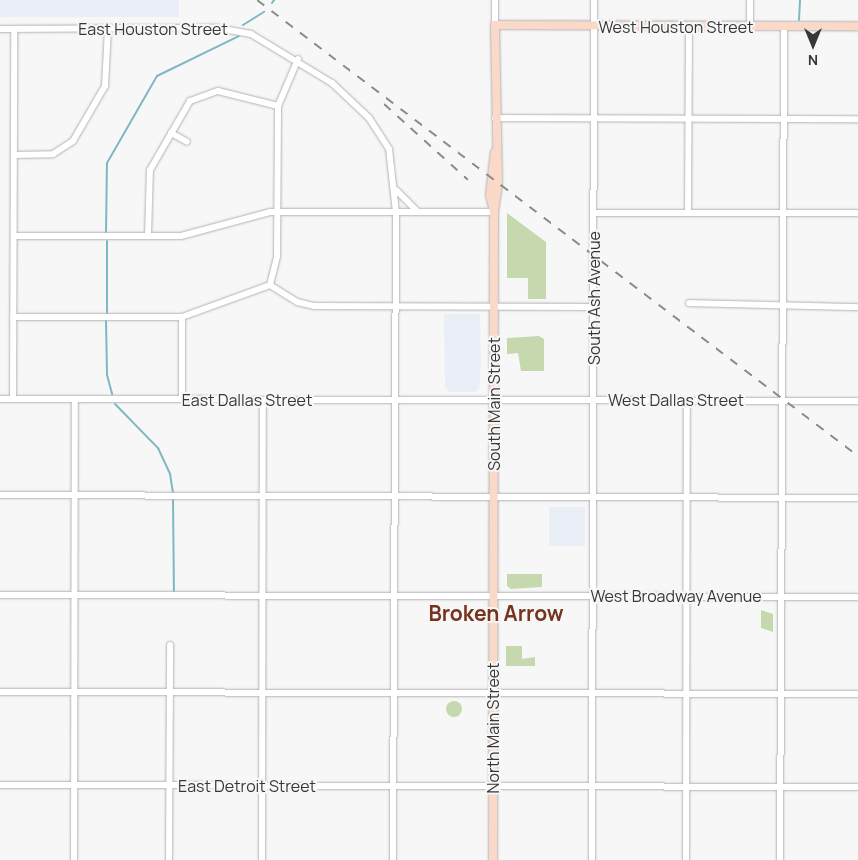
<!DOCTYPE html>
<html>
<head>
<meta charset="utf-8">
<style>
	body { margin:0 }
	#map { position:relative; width:858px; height:860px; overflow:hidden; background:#f7f7f8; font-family:Manrope,sans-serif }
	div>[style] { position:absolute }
	.built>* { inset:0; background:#eaeef6; transform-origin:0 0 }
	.green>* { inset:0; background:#c6d9ae }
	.round { border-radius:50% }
	.stream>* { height:2px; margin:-1px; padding:0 1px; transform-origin:1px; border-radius:1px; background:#7fb8c3 }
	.roads { filter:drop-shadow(0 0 1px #b2b2b3) drop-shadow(0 0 1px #b2b2b3) }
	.minor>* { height:6px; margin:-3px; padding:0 3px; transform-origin:3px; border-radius:3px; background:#fff }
	.major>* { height:8px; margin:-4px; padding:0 4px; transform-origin:4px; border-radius:4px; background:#fad9c9 }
	.rail>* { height:2px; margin-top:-1px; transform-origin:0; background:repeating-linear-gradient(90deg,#8a8a8a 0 9px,transparent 0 18px) }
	span { translate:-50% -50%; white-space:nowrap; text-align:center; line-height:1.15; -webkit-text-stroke:4px #f7f7f8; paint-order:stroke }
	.street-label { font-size:16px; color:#373737 }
	.district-label { font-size:21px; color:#77341d; font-weight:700 }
	.north { position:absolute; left:788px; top:20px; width:50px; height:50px; -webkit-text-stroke:4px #f7f7f8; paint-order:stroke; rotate:180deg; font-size:14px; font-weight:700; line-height:20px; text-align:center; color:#373737 }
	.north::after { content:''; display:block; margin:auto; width:18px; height:22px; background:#373737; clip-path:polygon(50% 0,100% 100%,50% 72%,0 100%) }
</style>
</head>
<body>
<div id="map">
	<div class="built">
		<div style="left:0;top:0;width:179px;height:17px"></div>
		<div style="clip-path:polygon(444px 314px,480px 314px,481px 367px,479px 388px,475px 392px,450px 392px,445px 387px)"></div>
		<div style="left:549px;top:507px;width:36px;height:39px"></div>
	</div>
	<div class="green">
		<div style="clip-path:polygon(507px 213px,546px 242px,546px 299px,528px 299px,528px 278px,507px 278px)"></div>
		<div style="clip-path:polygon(539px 336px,544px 339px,544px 371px,521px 371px,518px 353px,507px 354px,507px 338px)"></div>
		<div style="clip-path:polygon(507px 574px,542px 574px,542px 587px,511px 589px,507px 586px)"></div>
		<div style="clip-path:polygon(761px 610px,773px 614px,773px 632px,761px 628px)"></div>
		<div style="clip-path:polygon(506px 646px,522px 646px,522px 659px,535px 657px,535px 666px,506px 666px)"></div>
		<div class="round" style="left:446px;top:701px;width:16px;height:16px"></div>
	</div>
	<div class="stream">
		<div style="left:272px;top:3px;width:4px;rotate:-56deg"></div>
		<div style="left:799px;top:20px;width:20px;rotate:-87deg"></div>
		<div style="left:243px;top:25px;width:25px;rotate:-32deg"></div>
		<div style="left:106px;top:232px;width:69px;rotate:-89.2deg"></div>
		<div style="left:107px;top:163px;width:100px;rotate:-60.1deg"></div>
		<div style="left:157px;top:76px;width:91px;rotate:-26deg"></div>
		<div style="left:107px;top:313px;width:72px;rotate:-90deg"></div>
		<div style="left:106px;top:321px;width:54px;rotate:88.9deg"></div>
		<div style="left:107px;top:375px;width:20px;rotate:75deg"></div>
		<div style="left:115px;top:404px;width:62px;rotate:45.7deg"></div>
		<div style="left:158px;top:448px;width:29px;rotate:65deg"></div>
		<div style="left:170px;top:474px;width:18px;rotate:81deg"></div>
		<div style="left:173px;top:500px;width:92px;rotate:89.4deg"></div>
	</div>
	<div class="roads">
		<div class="minor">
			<div style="left:495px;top:0;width:25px;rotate:90deg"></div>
			<div style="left:750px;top:0;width:27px;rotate:90deg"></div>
			<div style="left:0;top:29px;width:217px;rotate:-0.3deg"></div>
			<div style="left:217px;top:28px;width:35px;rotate:10deg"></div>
			<div style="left:251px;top:34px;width:95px;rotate:31.2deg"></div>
			<div style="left:332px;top:83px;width:51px;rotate:43.4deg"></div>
			<div style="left:369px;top:118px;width:37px;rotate:57deg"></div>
			<div style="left:389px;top:149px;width:63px;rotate:83.7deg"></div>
			<div style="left:396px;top:212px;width:648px;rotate:90.27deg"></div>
			<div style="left:495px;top:118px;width:363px;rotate:0.2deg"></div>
			<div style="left:171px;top:133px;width:18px;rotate:29deg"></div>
			<div style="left:14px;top:155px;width:39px;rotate:-1deg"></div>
			<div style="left:53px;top:154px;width:24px;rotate:-33deg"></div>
			<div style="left:73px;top:141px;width:64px;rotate:-59.8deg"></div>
			<div style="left:105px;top:86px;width:57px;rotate:-87deg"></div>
			<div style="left:396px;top:190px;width:30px;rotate:45deg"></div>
			<div style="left:594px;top:213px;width:264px"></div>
			<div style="left:688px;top:213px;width:187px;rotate:-89.7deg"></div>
			<div style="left:14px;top:236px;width:167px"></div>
			<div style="left:181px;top:236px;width:92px;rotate:-15.1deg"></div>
			<div style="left:270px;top:212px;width:224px"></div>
			<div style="left:148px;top:236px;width:66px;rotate:-88.3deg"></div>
			<div style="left:150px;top:170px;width:80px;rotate:-59.9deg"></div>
			<div style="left:190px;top:101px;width:30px;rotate:-20deg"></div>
			<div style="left:218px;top:91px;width:62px;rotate:14deg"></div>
			<div style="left:270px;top:285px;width:30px;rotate:-76deg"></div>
			<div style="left:277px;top:256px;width:150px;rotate:-89.6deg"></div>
			<div style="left:278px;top:106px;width:51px;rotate:-66.9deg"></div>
			<div style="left:689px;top:303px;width:169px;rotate:1.4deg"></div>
			<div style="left:13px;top:317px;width:169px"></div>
			<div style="left:182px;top:317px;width:94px;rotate:-20deg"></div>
			<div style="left:270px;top:285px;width:32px;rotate:32deg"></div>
			<div style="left:297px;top:302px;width:18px;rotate:13deg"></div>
			<div style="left:315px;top:306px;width:278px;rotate:0.2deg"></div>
			<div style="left:182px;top:317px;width:82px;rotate:90deg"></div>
			<div style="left:0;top:399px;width:858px;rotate:0.13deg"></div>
			<div style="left:13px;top:399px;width:370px;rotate:-89.8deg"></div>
			<div style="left:0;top:495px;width:858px;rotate:0.2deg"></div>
			<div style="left:0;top:595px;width:858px;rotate:0.13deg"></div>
			<div style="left:0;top:692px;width:858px;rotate:0.13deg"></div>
			<div style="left:0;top:785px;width:858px;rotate:0.13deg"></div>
			<div style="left:74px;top:860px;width:461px;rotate:-89.9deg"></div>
			<div style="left:169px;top:860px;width:215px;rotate:-89.7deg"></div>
			<div style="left:262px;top:860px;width:460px;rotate:-89.9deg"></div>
			<div style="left:592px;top:860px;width:860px;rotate:-89.87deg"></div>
			<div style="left:686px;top:860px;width:459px;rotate:-89.9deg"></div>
			<div style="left:780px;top:860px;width:833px;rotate:-89.72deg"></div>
		</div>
		<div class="major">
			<div style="left:494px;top:212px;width:29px;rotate:-82deg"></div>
			<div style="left:498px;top:183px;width:158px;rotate:-91.1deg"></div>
			<div style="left:495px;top:25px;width:363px;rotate:0.2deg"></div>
			<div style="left:493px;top:860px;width:648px;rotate:-89.91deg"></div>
			<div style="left:494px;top:212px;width:17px;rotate:-103deg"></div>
			<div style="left:490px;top:195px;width:43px;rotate:-83.4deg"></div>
		</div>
	</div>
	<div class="rail">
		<div style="left:257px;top:0;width:754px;rotate:37.19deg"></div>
		<div style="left:384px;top:104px;width:113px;rotate:42.1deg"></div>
	</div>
	<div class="street-label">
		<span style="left:676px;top:27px">West Houston Street</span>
		<span style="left:153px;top:29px">East Houston Street</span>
		<span style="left:594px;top:298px;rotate:-90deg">South Ash Avenue</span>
		<span style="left:247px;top:400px">East Dallas Street</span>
		<span style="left:676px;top:400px">West Dallas Street</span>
		<span style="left:494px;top:404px;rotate:-90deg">South Main Street</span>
		<span style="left:676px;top:596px">West Broadway Avenue</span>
		<span style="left:493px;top:728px;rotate:-90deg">North Main Street</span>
		<span style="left:247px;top:786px">East Detroit Street</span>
	</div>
	<div class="district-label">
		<span style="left:496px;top:613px">Broken Arrow</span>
	</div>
	<div class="north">N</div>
</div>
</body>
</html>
